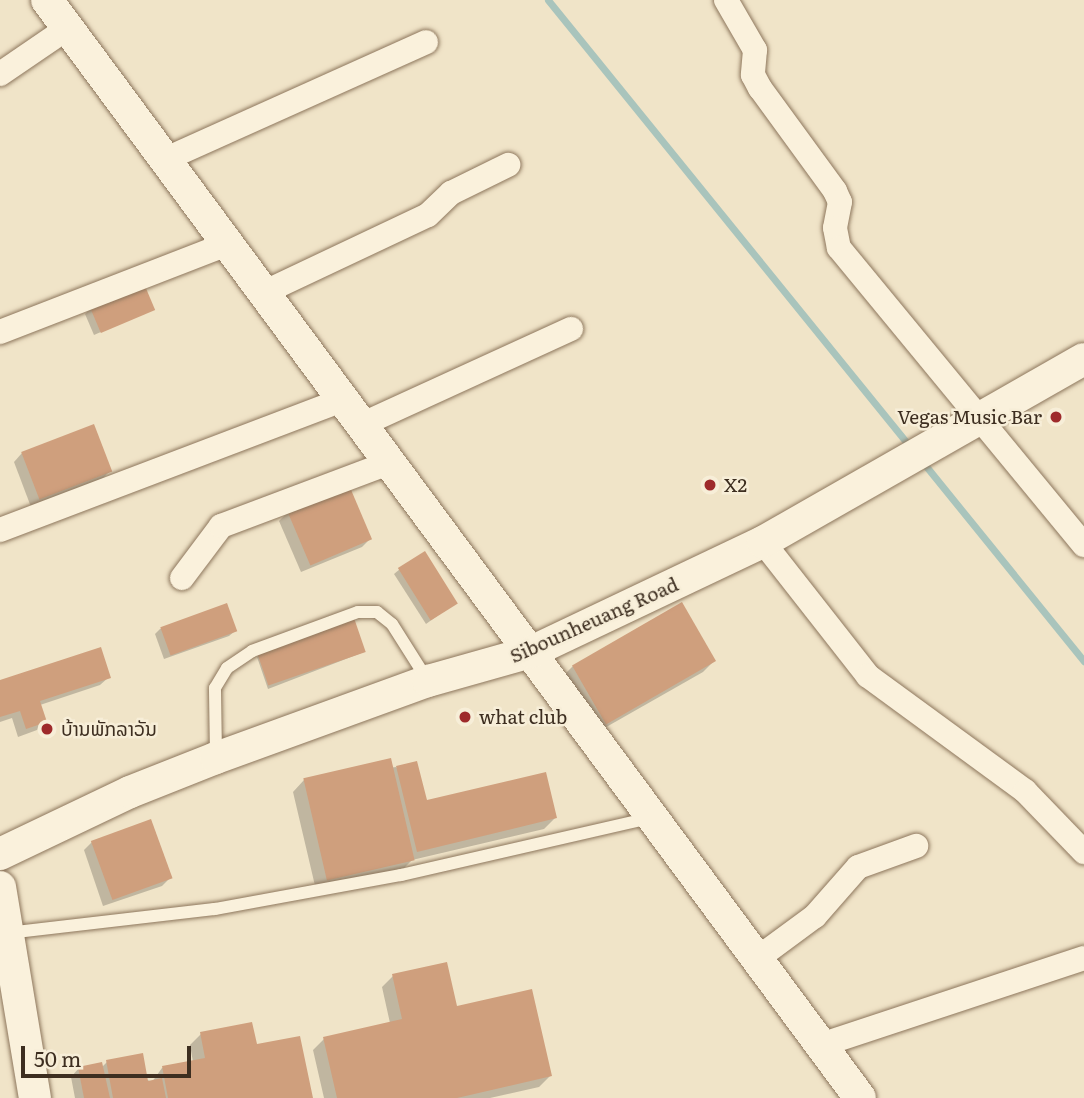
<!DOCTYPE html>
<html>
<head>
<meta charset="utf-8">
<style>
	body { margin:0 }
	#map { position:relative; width:1084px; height:1098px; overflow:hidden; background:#f0e4c8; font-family:Literata,"Noto Sans Lao",serif }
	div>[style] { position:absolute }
	.shadow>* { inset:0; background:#0003 }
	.stream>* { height:7px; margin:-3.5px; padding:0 3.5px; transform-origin:3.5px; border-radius:3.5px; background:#a9c4bc }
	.building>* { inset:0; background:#cf9f7d; transform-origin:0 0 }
	.roads { filter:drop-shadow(0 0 2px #8d765c) drop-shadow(0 0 2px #8d765c) }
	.service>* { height:12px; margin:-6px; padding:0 6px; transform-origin:6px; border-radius:6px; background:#faf1dc }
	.minor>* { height:24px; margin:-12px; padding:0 12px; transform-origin:12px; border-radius:12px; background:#faf1dc }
	.tertiary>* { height:32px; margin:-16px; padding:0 16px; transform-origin:16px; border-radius:16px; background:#faf1dc }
	.dots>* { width:19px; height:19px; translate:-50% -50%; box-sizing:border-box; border:4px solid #f7eed8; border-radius:50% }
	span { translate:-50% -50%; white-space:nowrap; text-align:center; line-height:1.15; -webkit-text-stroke:5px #f7eed8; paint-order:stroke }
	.poi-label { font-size:19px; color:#3d2e20 }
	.right { translate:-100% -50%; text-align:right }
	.left { translate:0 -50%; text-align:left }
	.street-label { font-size:19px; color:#3d2e20 }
	.scale { position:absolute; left:21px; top:1046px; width:170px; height:32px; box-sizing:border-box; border:4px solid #3d2e20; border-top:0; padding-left:9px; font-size:21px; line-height:24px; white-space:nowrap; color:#3d2e20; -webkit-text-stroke:5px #f7eed8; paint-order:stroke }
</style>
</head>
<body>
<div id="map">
	<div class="shadow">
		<div style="clip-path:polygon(91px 308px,153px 309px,94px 335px,85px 314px)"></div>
		<div style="clip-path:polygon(22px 453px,110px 471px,102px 479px,31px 507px,14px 462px)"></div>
		<div style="clip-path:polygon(288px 512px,370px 539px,362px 547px,301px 572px,279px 521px)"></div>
		<div style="clip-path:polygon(400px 569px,455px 603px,426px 624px,394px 574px)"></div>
		<div style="clip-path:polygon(225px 605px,235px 631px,229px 636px,164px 659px,155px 634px,160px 629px)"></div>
		<div style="clip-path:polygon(364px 652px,268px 689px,257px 657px,259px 655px)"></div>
		<div style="clip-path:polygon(714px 661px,703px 672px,594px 734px,562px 677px,573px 666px)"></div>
		<div style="clip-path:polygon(109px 677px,100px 685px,40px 705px,45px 722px,37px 730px,18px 737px,12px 718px,0 722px,0 682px)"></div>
		<div style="clip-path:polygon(396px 767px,426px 802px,555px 818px,544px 829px,412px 860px,402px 870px,316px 890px,293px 792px,304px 780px)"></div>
		<div style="clip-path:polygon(92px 842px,170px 878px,162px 886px,103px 906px,84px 850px)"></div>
		<div style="clip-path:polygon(393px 976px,456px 1008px,550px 1076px,539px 1087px,490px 1098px,324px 1098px,313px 1050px,324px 1039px,390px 1023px,382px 987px)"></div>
		<div style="clip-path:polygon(201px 1034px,255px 1046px,311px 1098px,75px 1098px,71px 1077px,79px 1068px,102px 1067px,107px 1062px,152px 1082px,162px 1068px,193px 1062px,190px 1045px)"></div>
	</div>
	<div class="stream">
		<div style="left:548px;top:0;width:577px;rotate:50.98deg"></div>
		<div style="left:921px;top:460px;width:259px;rotate:51deg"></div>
	</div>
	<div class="building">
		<div style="left:145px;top:286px;width:26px;height:59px;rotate:67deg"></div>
		<div style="left:94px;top:424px;width:51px;height:78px;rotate:69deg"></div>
		<div style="left:349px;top:485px;width:59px;height:67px;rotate:67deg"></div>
		<div style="left:425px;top:551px;width:62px;height:32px;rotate:58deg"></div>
		<div style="left:682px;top:602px;width:68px;height:127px;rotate:60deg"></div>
		<div style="left:227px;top:603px;width:30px;height:71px;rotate:70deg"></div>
		<div style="left:354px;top:618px;width:36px;height:103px;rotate:71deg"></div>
		<div style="clip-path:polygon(101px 647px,111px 678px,40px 701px,47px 722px,26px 729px,20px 711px,0 717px,0 680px)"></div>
		<div style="left:391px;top:758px;width:105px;height:90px;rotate:77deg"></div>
		<div style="clip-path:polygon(417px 761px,427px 800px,546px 772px,557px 818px,417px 852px,396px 766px)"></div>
		<div style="left:151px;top:819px;width:63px;height:64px;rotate:70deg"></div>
		<div style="clip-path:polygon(447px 962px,457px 1006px,532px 989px,552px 1076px,457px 1098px,337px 1098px,323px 1037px,402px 1019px,392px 974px)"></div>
		<div style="clip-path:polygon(252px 1022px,257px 1044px,300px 1036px,313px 1098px,168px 1098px,162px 1066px,205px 1058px,200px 1032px)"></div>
		<div style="clip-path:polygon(143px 1053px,148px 1081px,162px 1078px,166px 1098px,113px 1098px,106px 1060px)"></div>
		<div style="clip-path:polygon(102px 1062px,110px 1098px,84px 1098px,78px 1067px)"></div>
	</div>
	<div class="roads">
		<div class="service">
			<div style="left:216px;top:755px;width:67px;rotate:-90.9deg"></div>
			<div style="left:215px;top:688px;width:23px;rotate:-59deg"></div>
			<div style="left:227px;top:668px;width:30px;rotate:-34deg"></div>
			<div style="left:252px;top:651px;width:113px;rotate:-20.2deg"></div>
			<div style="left:358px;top:612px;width:19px"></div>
			<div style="left:377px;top:612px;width:19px;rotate:39deg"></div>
			<div style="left:392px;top:624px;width:67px;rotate:57.7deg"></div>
			<div style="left:7px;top:933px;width:209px;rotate:-6.6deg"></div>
			<div style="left:215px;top:909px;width:189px;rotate:-10.4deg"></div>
			<div style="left:401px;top:875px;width:255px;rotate:-12.9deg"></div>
		</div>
		<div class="minor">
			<div style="left:726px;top:0;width:58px;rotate:59.9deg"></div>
			<div style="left:755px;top:50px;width:25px;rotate:95deg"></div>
			<div style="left:753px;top:75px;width:15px;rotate:62deg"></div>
			<div style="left:760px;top:88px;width:127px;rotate:53.9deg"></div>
			<div style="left:835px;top:191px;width:12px;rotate:66deg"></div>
			<div style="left:840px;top:202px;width:26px;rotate:101deg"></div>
			<div style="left:835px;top:228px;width:20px;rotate:79deg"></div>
			<div style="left:839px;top:248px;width:385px;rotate:50.5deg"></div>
			<div style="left:0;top:74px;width:83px;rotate:-34.3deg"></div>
			<div style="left:166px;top:159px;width:285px;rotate:-24.2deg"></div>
			<div style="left:265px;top:292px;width:180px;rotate:-25.3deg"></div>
			<div style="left:428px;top:215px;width:32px;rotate:-44deg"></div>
			<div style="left:451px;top:193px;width:64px;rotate:-26.2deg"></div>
			<div style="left:0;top:332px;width:246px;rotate:-21.2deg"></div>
			<div style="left:361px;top:425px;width:231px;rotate:-24.6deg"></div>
			<div style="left:0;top:530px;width:366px;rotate:-20.8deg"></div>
			<div style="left:763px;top:542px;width:170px;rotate:51.9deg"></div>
			<div style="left:868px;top:676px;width:195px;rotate:36.2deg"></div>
			<div style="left:1025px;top:791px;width:85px;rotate:46deg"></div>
			<div style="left:182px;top:578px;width:65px;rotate:-53.1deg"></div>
			<div style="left:221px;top:526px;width:179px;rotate:-20.6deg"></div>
			<div style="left:758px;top:958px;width:71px;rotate:-36.4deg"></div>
			<div style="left:815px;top:916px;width:65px;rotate:-48.7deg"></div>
			<div style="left:858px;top:867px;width:62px;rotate:-19.9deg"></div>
			<div style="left:821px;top:1045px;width:277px;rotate:-18.3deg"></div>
		</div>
		<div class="tertiary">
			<div style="left:47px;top:0;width:1366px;rotate:53.48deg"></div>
			<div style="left:0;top:854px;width:144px;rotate:-25.5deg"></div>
			<div style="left:130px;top:792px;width:92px;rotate:-21.6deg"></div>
			<div style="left:216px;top:758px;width:226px;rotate:-20deg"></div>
			<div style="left:428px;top:681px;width:107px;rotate:-15.7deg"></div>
			<div style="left:531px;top:652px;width:257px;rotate:-25.4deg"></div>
			<div style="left:763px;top:542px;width:369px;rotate:-29.7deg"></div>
			<div style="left:0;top:887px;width:214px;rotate:80.6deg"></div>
		</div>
	</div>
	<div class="dots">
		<div style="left:1056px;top:417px;background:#9e2a2b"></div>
		<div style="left:710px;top:485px;background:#9e2a2b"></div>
		<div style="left:465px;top:717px;background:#9e2a2b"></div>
		<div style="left:47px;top:729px;background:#9e2a2b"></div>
	</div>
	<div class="poi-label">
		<span class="right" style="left:1042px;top:417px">Vegas Music Bar</span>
		<span class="left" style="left:724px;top:485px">X2</span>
		<span class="left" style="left:479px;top:717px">what club</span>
		<span class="left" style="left:61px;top:729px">ບ້ານພັກລາວັນ</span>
	</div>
	<div class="street-label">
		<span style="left:594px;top:620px;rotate:-24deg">Sibounheuang Road</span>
	</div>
	<div class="scale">50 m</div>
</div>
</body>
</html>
